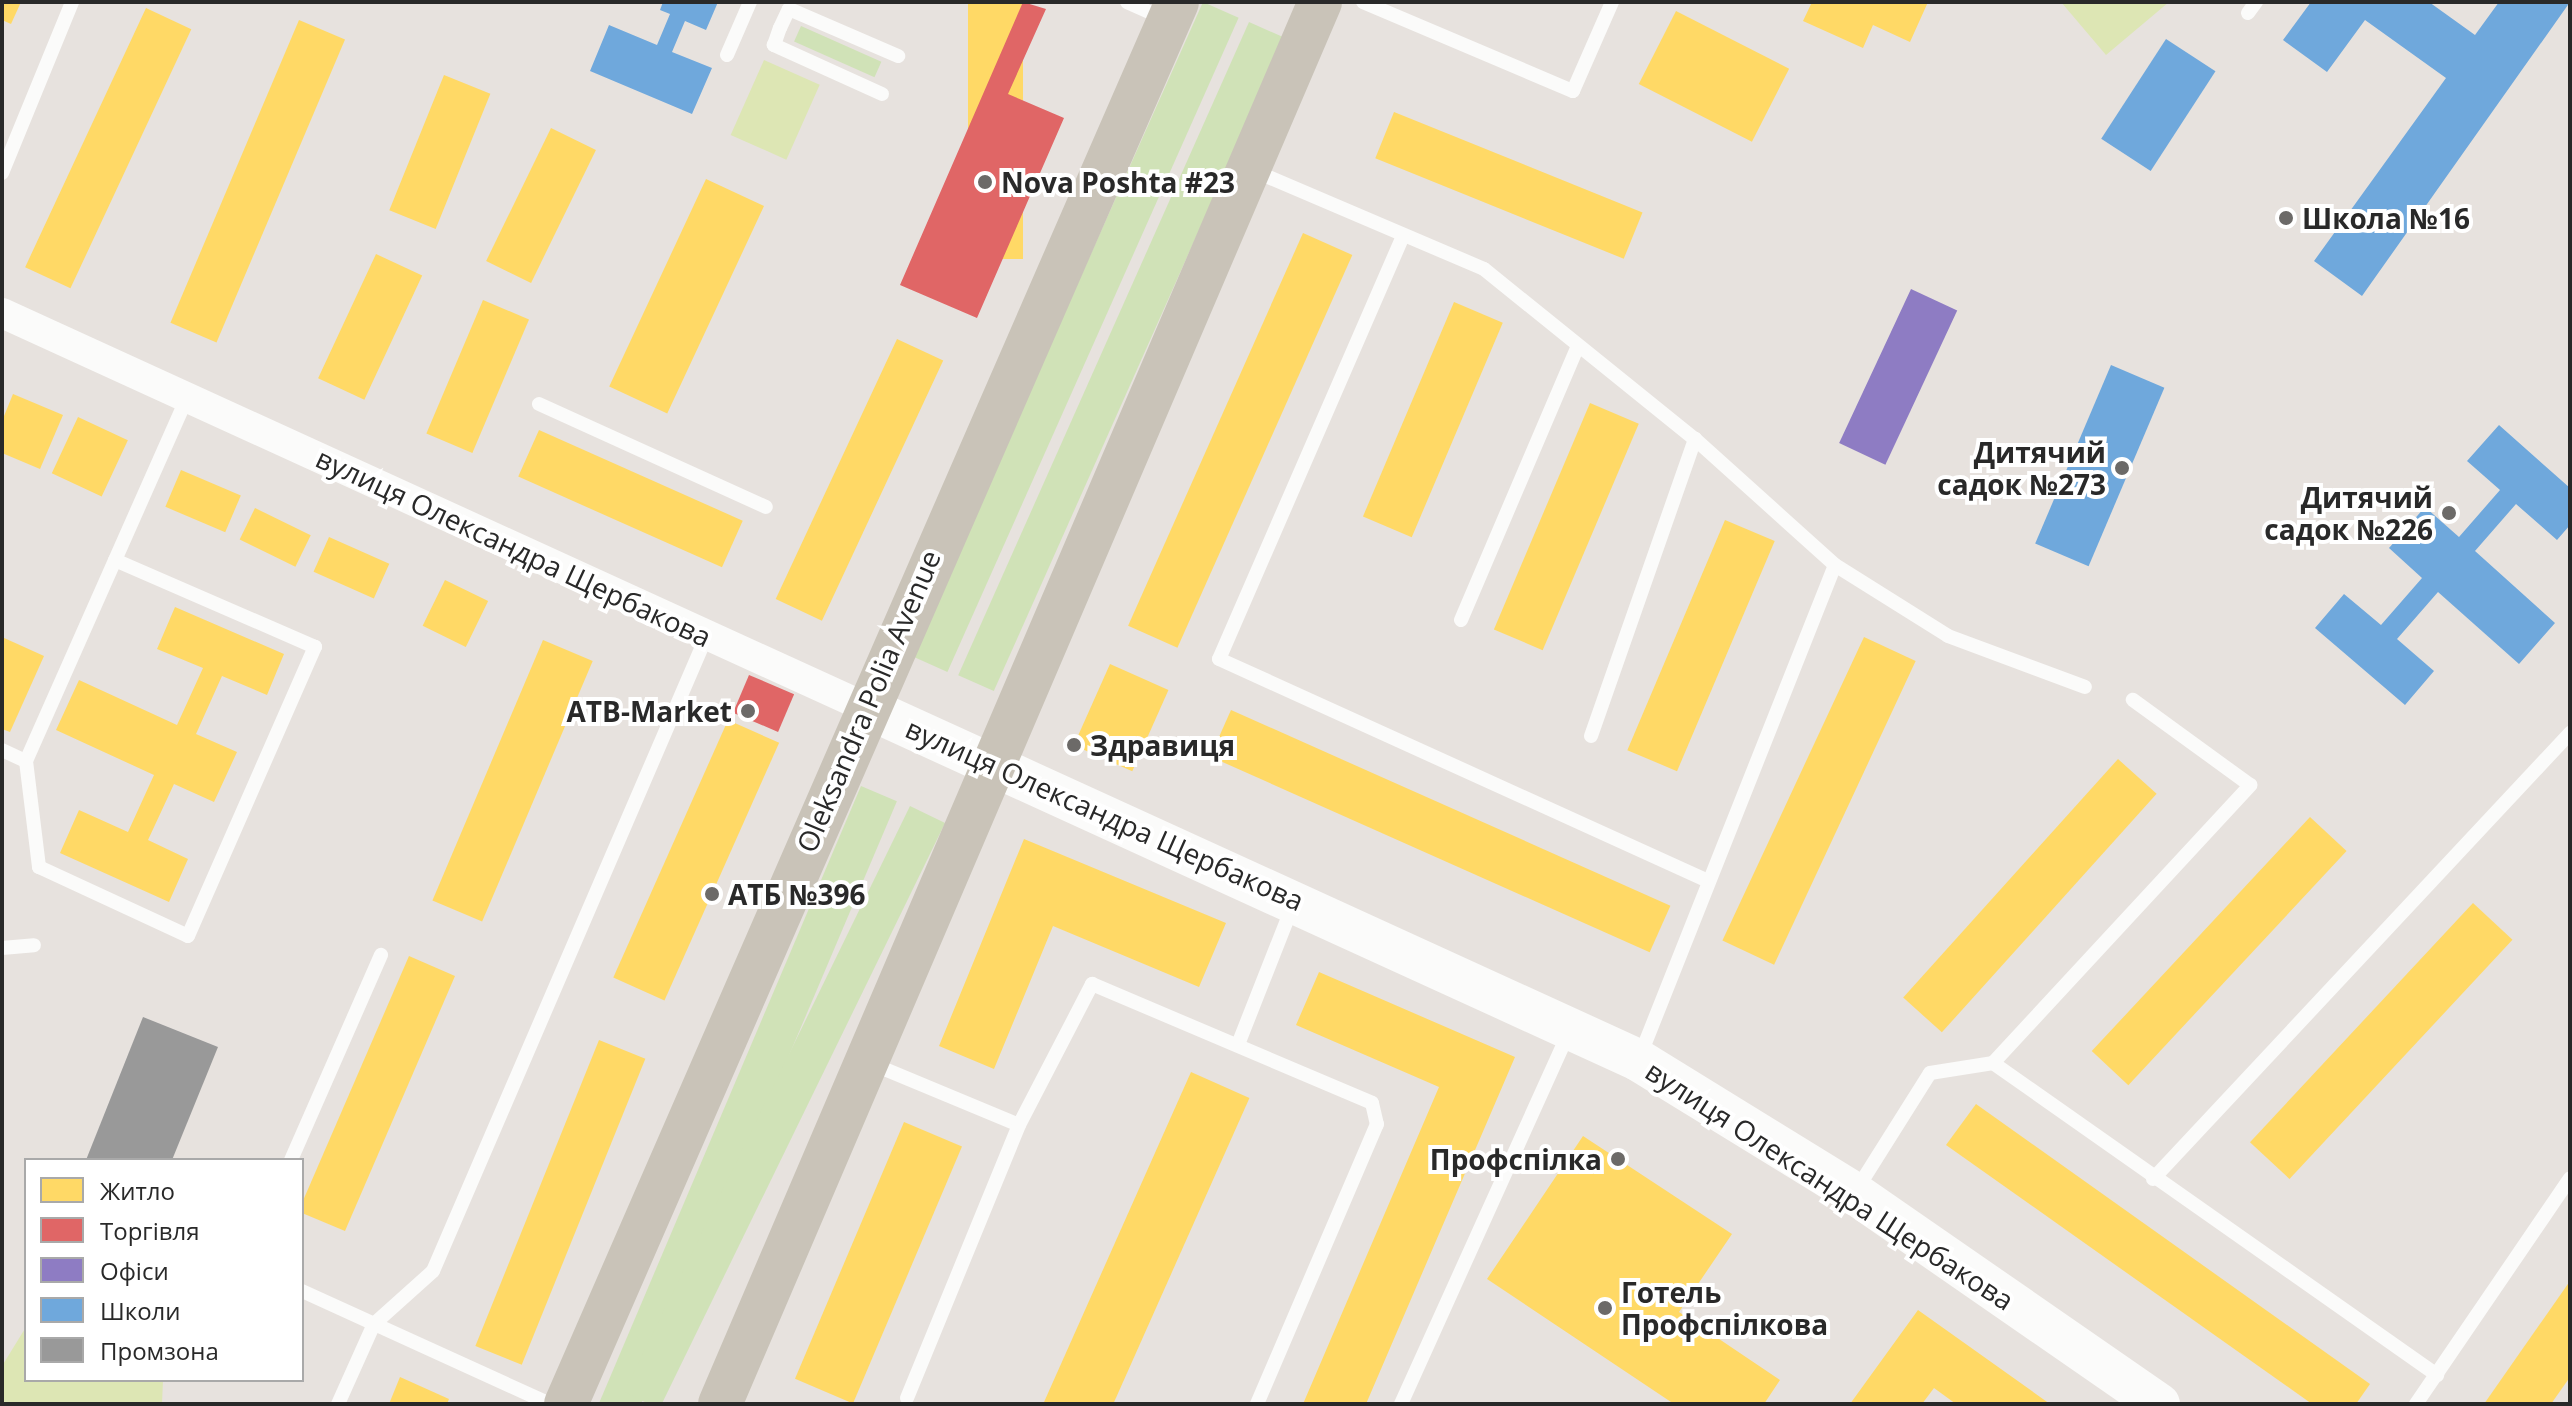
<!DOCTYPE html>
<html>
<head>
<meta charset="utf-8">
<style>
	body { margin:0 }
	#map { position:relative; width:2572px; height:1406px; overflow:hidden; background:#e7e2de; font-family:"Open Sans",sans-serif }
	div>[style] { position:absolute }
	.green>* { inset:0; background:#d0e2b7; transform-origin:0 0 }
	.pitch>* { inset:0; background:#dde6b4; transform-origin:0 0 }
	.homes>* { inset:0; background:#ffd966; transform-origin:0 0 }
	.shops>* { inset:0; background:#e06666; transform-origin:0 0 }
	.offices>* { inset:0; background:#8e7cc3; transform-origin:0 0 }
	.schools>* { inset:0; background:#6fa8dc; transform-origin:0 0 }
	.industry>* { inset:0; background:#999 }
	.lane>* { height:14px; margin:-7px; padding:0 7px; transform-origin:7px; border-radius:7px; background:#fbfbfa }
	.street>* { height:30px; margin:-15px; padding:0 15px; transform-origin:15px; border-radius:15px; background:#fbfbfa }
	.secondary>* { height:42px; margin:-21px; padding:0 21px; transform-origin:21px; border-radius:21px; background:#fbfbfa }
	.primary>* { height:44px; margin:-22px; padding:0 22px; transform-origin:22px; border-radius:22px; background:#c9c3b8 }
	.dots>* { width:22px; height:22px; translate:-50% -50%; box-sizing:border-box; border:4px solid #fff; border-radius:50% }
	span { translate:-50% -50%; white-space:nowrap; text-align:center; line-height:1.15; -webkit-text-stroke:8px #fff; paint-order:stroke }
	.poi-label { font-size:28px; color:#292929; font-weight:700 }
	.left { translate:0 -50%; text-align:left }
	.right { translate:-100% -50%; text-align:right }
	.street-label { font-size:28px; color:#292929 }
	.frame { position:absolute; inset:0; border:4px solid #292929; pointer-events:none }
	.legend { position:absolute; left:24px; top:1158px; width:280px; height:224px; box-sizing:border-box; background:#fff; border:2px solid #a9a9a9; margin:0; padding:10px 14px; list-style:none; font-size:24px; color:#292929 }
	.legend li { display:flex; align-items:center; gap:16px; height:40px }
	.legend b { width:40px; border:2px solid #a9a9a9 }
</style>
</head>
<body>
<div id="map">
	<div class="green">
		<div style="left:1203px;top:2px;width:39px;height:716px;rotate:24deg"></div>
		<div style="left:1249px;top:22px;width:39px;height:715px;rotate:24deg"></div>
		<div style="left:801px;top:26px;width:88px;height:17px;rotate:24deg"></div>
		<div style="left:861px;top:786px;width:39px;height:676px;rotate:23deg"></div>
		<div style="left:910px;top:806px;width:39px;height:652px;rotate:26deg"></div>
	</div>
	<div class="pitch">
		<div style="clip-path:polygon(2061px 2px,2169px 2px,2106px 55px)"></div>
		<div style="left:764px;top:60px;width:61px;height:82px;rotate:24deg"></div>
		<div style="clip-path:polygon(26px 1327px,26px 1380px,163px 1380px,162px 1404px,2px 1404px,2px 1366px)"></div>
	</div>
	<div class="homes">
		<div style="clip-path:polygon(2px 2px,21px 2px,11px 24px,2px 20px)"></div>
		<div style="left:968px;top:2px;width:55px;height:257px"></div>
		<div style="clip-path:polygon(1812px 2px,1928px 2px,1910px 42px,1873px 25px,1863px 48px,1803px 21px)"></div>
		<div style="left:146px;top:8px;width:50px;height:286px;rotate:25deg"></div>
		<div style="left:1676px;top:11px;width:127px;height:82px;rotate:27deg"></div>
		<div style="left:299px;top:20px;width:50px;height:329px;rotate:23deg"></div>
		<div style="left:444px;top:75px;width:50px;height:146px;rotate:22deg"></div>
		<div style="left:1394px;top:112px;width:268px;height:50px;rotate:22deg"></div>
		<div style="left:551px;top:128px;width:50px;height:148px;rotate:26deg"></div>
		<div style="left:706px;top:179px;width:64px;height:229px;rotate:25deg"></div>
		<div style="left:1303px;top:233px;width:54px;height:430px;rotate:24deg"></div>
		<div style="left:376px;top:254px;width:51px;height:137px;rotate:25deg"></div>
		<div style="left:483px;top:300px;width:50px;height:145px;rotate:23deg"></div>
		<div style="left:1454px;top:302px;width:53px;height:233px;rotate:23deg"></div>
		<div style="left:897px;top:339px;width:51px;height:287px;rotate:25deg"></div>
		<div style="clip-path:polygon(13px 394px,63px 415px,40px 469px,2px 453px,2px 421px)"></div>
		<div style="left:1590px;top:403px;width:53px;height:246px;rotate:23deg"></div>
		<div style="left:78px;top:417px;width:55px;height:62px;rotate:25deg"></div>
		<div style="left:539px;top:430px;width:223px;height:51px;rotate:24deg"></div>
		<div style="left:181px;top:470px;width:65px;height:40px;rotate:23deg"></div>
		<div style="left:255px;top:508px;width:62px;height:35px;rotate:26deg"></div>
		<div style="left:1725px;top:520px;width:54px;height:250px;rotate:23deg"></div>
		<div style="left:329px;top:537px;width:66px;height:38px;rotate:24deg"></div>
		<div style="left:445px;top:580px;width:48px;height:51px;rotate:26deg"></div>
		<div style="clip-path:polygon(175px 607px,284px 654px,267px 695px,222px 676px,196px 734px,237px 752px,214px 802px,174px 784px,148px 840px,188px 859px,169px 902px,60px 853px,79px 810px,128px 832px,154px 775px,56px 730px,79px 680px,177px 725px,203px 668px,157px 649px)"></div>
		<div style="clip-path:polygon(2px 637px,44px 656px,10px 732px,2px 729px)"></div>
		<div style="left:1864px;top:637px;width:57px;height:335px;rotate:25deg"></div>
		<div style="left:543px;top:640px;width:54px;height:283px;rotate:23deg"></div>
		<div style="left:1110px;top:664px;width:64px;height:89px;rotate:24deg"></div>
		<div style="left:1231px;top:710px;width:481px;height:51px;rotate:24deg"></div>
		<div style="left:728px;top:720px;width:56px;height:282px;rotate:24deg"></div>
		<div style="left:2118px;top:759px;width:52px;height:321px;rotate:42deg"></div>
		<div style="left:2310px;top:817px;width:50px;height:320px;rotate:43deg"></div>
		<div style="clip-path:polygon(1024px 839px,1226px 923px,1199px 987px,1053px 926px,994px 1069px,939px 1046px)"></div>
		<div style="left:2473px;top:903px;width:54px;height:327px;rotate:43deg"></div>
		<div style="clip-path:polygon(409px 956px,455px 976px,345px 1231px,302px 1213px,302px 1203px)"></div>
		<div style="clip-path:polygon(1319px 972px,1515px 1057px,1366px 1404px,1303px 1404px,1439px 1087px,1296px 1025px)"></div>
		<div style="left:599px;top:1040px;width:50px;height:330px;rotate:22deg"></div>
		<div style="left:1191px;top:1072px;width:64px;height:364px;rotate:24deg"></div>
		<div style="clip-path:polygon(1976px 1104px,2370px 1384px,2356px 1404px,2312px 1404px,1946px 1145px)"></div>
		<div style="left:904px;top:1122px;width:63px;height:279px;rotate:23deg"></div>
		<div style="clip-path:polygon(1583px 1136px,1732px 1234px,1679px 1312px,1780px 1380px,1764px 1404px,1674px 1404px,1487px 1279px)"></div>
		<div style="clip-path:polygon(2570px 1281px,2570px 1377px,2551px 1404px,2484px 1404px)"></div>
		<div style="clip-path:polygon(1918px 1310px,2050px 1404px,1956px 1404px,1934px 1388px,1922px 1404px,1850px 1404px)"></div>
		<div style="clip-path:polygon(400px 1377px,449px 1399px,447px 1404px,389px 1404px)"></div>
	</div>
	<div class="shops">
		<div style="clip-path:polygon(1023px 2px,1046px 9px,1008px 94px,1064px 118px,977px 318px,900px 285px)"></div>
		<div style="left:749px;top:675px;width:49px;height:41px;rotate:23deg"></div>
	</div>
	<div class="offices">
		<div style="left:1911px;top:289px;width:51px;height:170px;rotate:25deg"></div>
	</div>
	<div class="schools">
		<div style="clip-path:polygon(663px 2px,718px 2px,706px 30px,685px 21px,672px 52px,712px 68px,692px 114px,590px 71px,609px 25px,657px 45px,670px 14px,660px 10px)"></div>
		<div style="clip-path:polygon(2311px 2px,2429px 2px,2475px 35px,2499px 2px,2570px 2px,2362px 296px,2314px 261px,2446px 78px,2365px 20px,2327px 72px,2283px 40px)"></div>
		<div style="left:2166px;top:39px;width:59px;height:119px;rotate:33deg"></div>
		<div style="left:2111px;top:365px;width:58px;height:194px;rotate:23deg"></div>
		<div style="clip-path:polygon(2499px 425px,2570px 488px,2570px 525px,2557px 540px,2516px 504px,2475px 551px,2555px 623px,2519px 664px,2438px 592px,2397px 639px,2434px 671px,2405px 705px,2315px 628px,2344px 594px,2381px 625px,2422px 578px,2389px 548px,2425px 507px,2459px 537px,2500px 490px,2467px 461px)"></div>
	</div>
	<div class="industry">
		<div style="clip-path:polygon(143px 1017px,218px 1047px,172px 1160px,86px 1160px)"></div>
	</div>
	<div class="lane">
		<div style="left:1127px;top:2px;width:42px;rotate:24.1deg"></div>
		<div style="left:1363px;top:2px;width:228px;rotate:23deg"></div>
		<div style="left:1573px;top:91px;width:97px;rotate:-66.3deg"></div>
		<div style="left:2248px;top:13px;width:14px;rotate:-54deg"></div>
		<div style="left:727px;top:55px;width:58px;rotate:-66.5deg"></div>
		<div style="left:882px;top:94px;width:119px;rotate:-155.6deg"></div>
		<div style="left:774px;top:45px;width:18px;rotate:-71deg"></div>
		<div style="left:780px;top:28px;width:21px;rotate:-65deg"></div>
		<div style="left:789px;top:9px;width:119px;rotate:23.3deg"></div>
		<div style="left:1252px;top:170px;width:252px;rotate:23.1deg"></div>
		<div style="left:1484px;top:269px;width:271px;rotate:38.9deg"></div>
		<div style="left:1695px;top:439px;width:188px;rotate:42deg"></div>
		<div style="left:1835px;top:565px;width:133px;rotate:32.1deg"></div>
		<div style="left:1948px;top:636px;width:146px;rotate:20.4deg"></div>
		<div style="left:2px;top:173px;width:185px;rotate:-67.7deg"></div>
		<div style="left:1403px;top:236px;width:461px;rotate:113.5deg"></div>
		<div style="left:1219px;top:659px;width:535px;rotate:24.41deg"></div>
		<div style="left:539px;top:404px;width:249px;rotate:24.4deg"></div>
		<div style="left:1461px;top:620px;width:298px;rotate:-66.9deg"></div>
		<div style="left:1591px;top:736px;width:315px;rotate:-70.7deg"></div>
		<div style="left:2px;top:750px;width:26px;rotate:25deg"></div>
		<div style="left:26px;top:761px;width:398px;rotate:-66.1deg"></div>
		<div style="left:26px;top:761px;width:107px;rotate:83deg"></div>
		<div style="left:39px;top:867px;width:164px;rotate:24.8deg"></div>
		<div style="left:188px;top:936px;width:316px;rotate:-66.3deg"></div>
		<div style="left:315px;top:647px;width:218px;rotate:-156.5deg"></div>
		<div style="left:2px;top:948px;width:32px;rotate:-5deg"></div>
		<div style="left:1239px;top:1042px;width:147px;rotate:-68.5deg"></div>
		<div style="left:1640px;top:1056px;width:528px;rotate:-68.34deg"></div>
		<div style="left:870px;top:1063px;width:161px;rotate:22.6deg"></div>
		<div style="left:1019px;top:1125px;width:295px;rotate:112.3deg"></div>
		<div style="left:1993px;top:1063px;width:543px;rotate:35.1deg"></div>
		<div style="left:1019px;top:1125px;width:159px;rotate:-62.6deg"></div>
		<div style="left:1092px;top:984px;width:304px;rotate:23deg"></div>
		<div style="left:1372px;top:1103px;width:22px;rotate:77deg"></div>
		<div style="left:1377px;top:1124px;width:305px;rotate:113.2deg"></div>
		<div style="left:291px;top:1160px;width:224px;rotate:-66.3deg"></div>
		<div style="left:2153px;top:1179px;width:611px;rotate:-46.92deg"></div>
		<div style="left:1857px;top:1189px;width:137px;rotate:-57.8deg"></div>
		<div style="left:1930px;top:1073px;width:64px;rotate:-9deg"></div>
		<div style="left:1993px;top:1063px;width:379px;rotate:-47.2deg"></div>
		<div style="left:2250px;top:785px;width:145px;rotate:-144deg"></div>
		<div style="left:302px;top:1291px;width:273px;rotate:24.5deg"></div>
		<div style="left:338px;top:1404px;width:88px;rotate:-65.8deg"></div>
		<div style="left:374px;top:1324px;width:79px;rotate:-41.9deg"></div>
		<div style="left:433px;top:1271px;width:693px;rotate:-66.69deg"></div>
		<div style="left:1401px;top:1404px;width:408px;rotate:-65.7deg"></div>
		<div style="left:2416px;top:1404px;width:273px;rotate:-55.7deg"></div>
	</div>
	<div class="street">
		<div style="left:2px;top:313px;width:949px;rotate:24.54deg"></div>
	</div>
	<div class="secondary">
		<div style="left:865px;top:707px;width:850px;rotate:24.54deg"></div>
		<div style="left:1638px;top:1060px;width:254px;rotate:31.6deg"></div>
		<div style="left:1854px;top:1193px;width:371px;rotate:34.7deg"></div>
	</div>
	<div class="primary">
		<div style="left:566px;top:1404px;width:1529px;rotate:-66.45deg"></div>
		<div style="left:720px;top:1404px;width:1525px;rotate:-66.83deg"></div>
	</div>
	<div class="dots">
		<div style="left:985px;top:182px;background:#6c6a68"></div>
		<div style="left:2286px;top:218px;background:#6c6a68"></div>
		<div style="left:2122px;top:468px;background:#6c6a68"></div>
		<div style="left:2449px;top:513px;background:#6c6a68"></div>
		<div style="left:748px;top:711px;background:#6c6a68"></div>
		<div style="left:1074px;top:745px;background:#6c6a68"></div>
		<div style="left:712px;top:894px;background:#6c6a68"></div>
		<div style="left:1618px;top:1159px;background:#6c6a68"></div>
		<div style="left:1605px;top:1308px;background:#6c6a68"></div>
	</div>
	<div class="poi-label">
		<span class="left" style="left:1001px;top:182px">Nova Poshta #23</span>
		<span class="left" style="left:2302px;top:218px">Школа №16</span>
		<span class="right" style="left:2106px;top:468px">Дитячий<br>садок №273</span>
		<span class="right" style="left:2433px;top:513px">Дитячий<br>садок №226</span>
		<span class="right" style="left:732px;top:711px">ATB-Market</span>
		<span class="left" style="left:1090px;top:745px">Здравиця</span>
		<span class="left" style="left:728px;top:894px">АТБ №396</span>
		<span class="right" style="left:1602px;top:1159px">Профспілка</span>
		<span class="left" style="left:1621px;top:1308px">Готель<br>Профспілкова</span>
	</div>
	<div class="street-label">
		<span style="left:514px;top:547px;rotate:25deg">вулиця Олександра Щербакова</span>
		<span style="left:868px;top:701px;rotate:-67deg">Oleksandra Polia Avenue</span>
		<span style="left:1105px;top:814px;rotate:24deg">вулиця Олександра Щербакова</span>
		<span style="left:1830px;top:1185px;rotate:33deg">вулиця Олександра Щербакова</span>
	</div>
	<div class="frame"></div>
	<ul class="legend">
	<li><b style="height:22px;background:#ffd966"></b>Житло</li>
	<li><b style="height:22px;background:#e06666"></b>Торгівля</li>
	<li><b style="height:22px;background:#8e7cc3"></b>Офіси</li>
	<li><b style="height:22px;background:#6fa8dc"></b>Школи</li>
	<li><b style="height:22px;background:#999"></b>Промзона</li>
	</ul>
</div>
</body>
</html>
